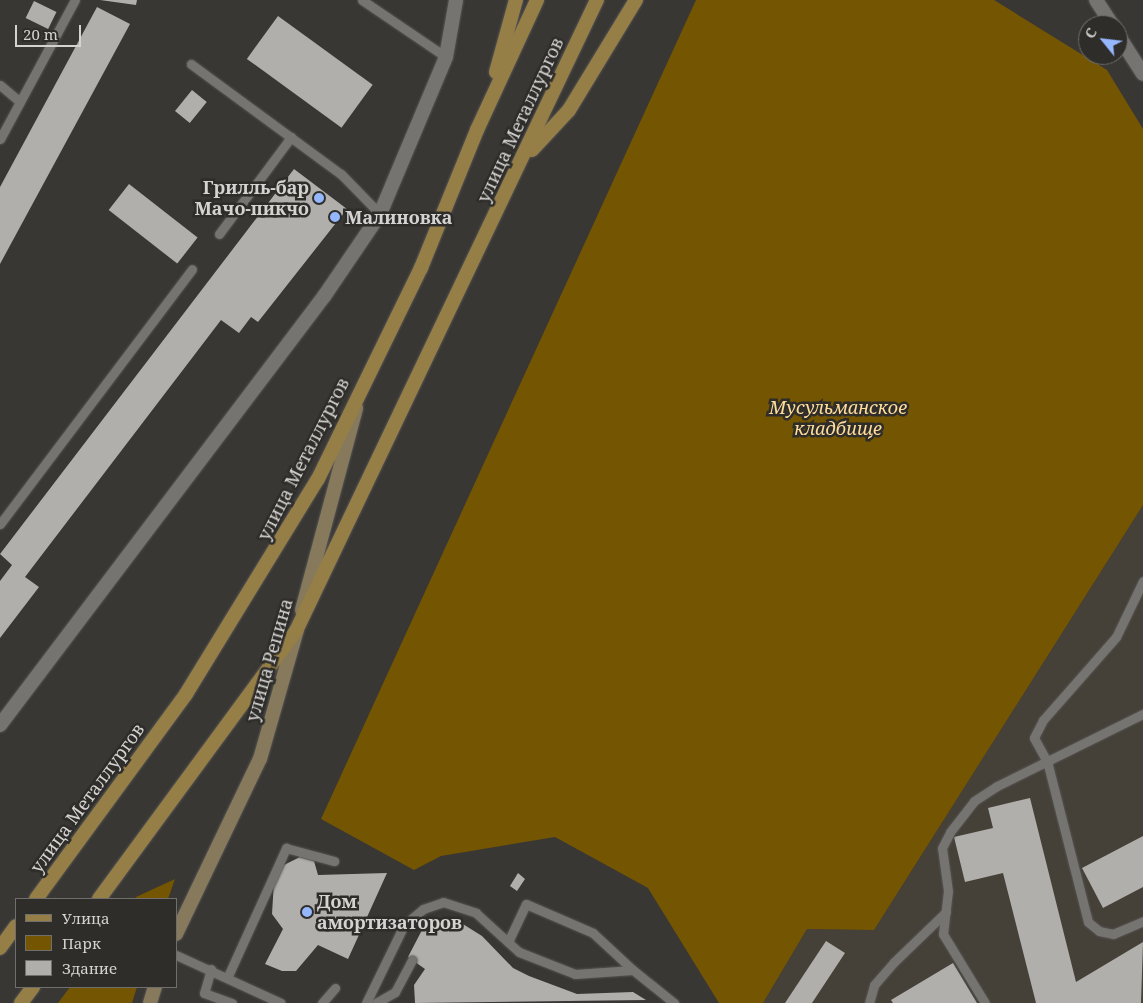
<!DOCTYPE html>
<html>
<head>
<meta charset="utf-8">
<style>
	body { margin:0 }
	#map { position:relative; width:1143px; height:1003px; overflow:hidden; background:#383734; font-family:"Noto Serif",serif }
	div>[style] { position:absolute }
	.built>* { inset:0; background:#454038 }
	.green>* { inset:0; background:#745502 }
	.building>* { inset:0; background:#b1afac; transform-origin:0 0 }
	.roads { filter:drop-shadow(0 0 1px #555452) drop-shadow(0 0 1px #555452) }
	.service>* { height:9px; margin:-4.5px; padding:0 4.5px; transform-origin:4.5px; border-radius:4.5px; background:#767471 }
	.minor>* { height:14px; margin:-7px; padding:0 7px; transform-origin:7px; border-radius:7px; background:#767471 }
	.secondary>* { height:14px; margin:-7px; padding:0 7px; transform-origin:7px; border-radius:7px; background:#86795c }
	.primary>* { height:14px; margin:-7px; padding:0 7px; transform-origin:7px; border-radius:7px; background:#967e47 }
	.dots>* { width:14px; height:14px; translate:-50% -50%; box-sizing:border-box; border:2px solid #2e2d2a; border-radius:50% }
	span { translate:-50% -50%; white-space:nowrap; text-align:center; line-height:1.15; -webkit-text-stroke:5px #2e2d2a; paint-order:stroke }
	.street-label { font-size:18px; color:#d4d3d1 }
	.poi-label { font-size:18px; color:#d4d3d1; font-weight:700 }
	.right { translate:-100% -50%; text-align:right }
	.left { translate:0 -50%; text-align:left }
	.park-label { font-size:18px; color:#fedc9b; font-style:italic }
	.legend { position:absolute; left:15px; top:898px; width:162px; height:90px; box-sizing:border-box; background:#2e2d2a; border:1px solid #706f6d; margin:0; padding:6px 9px; list-style:none; font-size:15px; color:#d4d3d1 }
	.legend li { display:flex; align-items:center; gap:10px; height:25px }
	.legend b { width:25px; border:1px solid #706f6d }
	.north { position:absolute; left:1078px; top:15px; width:50px; height:50px; box-sizing:border-box; background:#2e2d2a; border:1px solid #706f6d; border-radius:50%; rotate:299deg; font-size:14px; font-weight:700; line-height:20px; text-align:center; color:#d4d3d1 }
	.north::after { content:''; display:block; margin:auto; width:18px; height:22px; background:#94b7fd; clip-path:polygon(50% 0,100% 100%,50% 72%,0 100%) }
	.scale { position:absolute; left:15px; top:25px; width:66px; height:22px; box-sizing:border-box; border:2px solid #d4d3d1; border-top:0; padding-left:6px; font-size:15px; line-height:18px; white-space:nowrap; color:#d4d3d1; -webkit-text-stroke:4px #2e2d2a; paint-order:stroke }
</style>
</head>
<body>
<div id="map">
	<div class="built">
		<div style="clip-path:polygon(1143px 505px,1143px 1003px,763px 1003px,807px 929px,874px 930px)"></div>
	</div>
	<div class="green">
		<div style="clip-path:polygon(696px 0,994px 0,1107px 70px,1143px 129px,1143px 505px,874px 930px,807px 929px,763px 1003px,719px 1003px,648px 888px,555px 837px,441px 856px,414px 870px,321px 819px)"></div>
		<div style="clip-path:polygon(175px 879px,168px 899px,135px 899px,136px 897px)"></div>
		<div style="clip-path:polygon(70px 987px,137px 987px,132px 1003px,58px 1003px)"></div>
	</div>
	<div class="building">
		<div style="clip-path:polygon(100px 0,137px 0,136px 5px)"></div>
		<div style="left:34px;top:1px;width:25px;height:19px;rotate:26deg"></div>
		<div style="clip-path:polygon(97px 7px,130px 24px,0 264px,0 187px)"></div>
		<div style="left:278px;top:16px;width:117px;height:53px;rotate:36deg"></div>
		<div style="left:192px;top:90px;width:19px;height:27px;rotate:39deg"></div>
		<div style="clip-path:polygon(294px 169px,347px 209px,258px 322px,251px 317px,239px 333px,221px 320px,25px 577px,39px 587px,0 638px,0 581px,12px 565px,0 554px)"></div>
		<div style="left:129px;top:184px;width:87px;height:33px;rotate:38deg"></div>
		<div style="clip-path:polygon(1030px 798px,1076px 982px,1143px 942px,1141px 1003px,1036px 1003px,1003px 873px,965px 882px,954px 837px,993px 828px,988px 808px)"></div>
		<div style="clip-path:polygon(1143px 836px,1143px 887px,1103px 908px,1082px 868px)"></div>
		<div style="clip-path:polygon(300px 857px,314px 861px,318px 875px,387px 873px,348px 959px,318px 945px,296px 971px,282px 971px,265px 964px,283px 929px,272px 914px,274px 881px,284px 865px)"></div>
		<div style="clip-path:polygon(518px 873px,525px 879px,517px 891px,510px 886px)"></div>
		<div style="clip-path:polygon(445px 919px,458px 921px,482px 936px,513px 968px,529px 976px,577px 994px,633px 992px,646px 1000px,415px 1003px,414px 985px,425px 969px,408px 957px,422px 930px)"></div>
		<div style="clip-path:polygon(826px 941px,845px 953px,812px 1003px,785px 1003px)"></div>
		<div style="clip-path:polygon(953px 963px,977px 1003px,893px 1003px,891px 1000px)"></div>
	</div>
	<div class="roads">
		<div class="service">
			<div style="left:362px;top:0;width:102px;rotate:34.2deg"></div>
			<div style="left:191px;top:64px;width:186px;rotate:36.3deg"></div>
			<div style="left:341px;top:174px;width:56px;rotate:45.7deg"></div>
			<div style="left:0;top:85px;width:26px;rotate:40deg"></div>
			<div style="left:0;top:139px;width:158px;rotate:-61.7deg"></div>
			<div style="left:219px;top:234px;width:121px;rotate:-53.4deg"></div>
			<div style="left:0;top:524px;width:319px;rotate:-53deg"></div>
			<div style="left:1143px;top:581px;width:62px;rotate:115.7deg"></div>
			<div style="left:1116px;top:637px;width:111px;rotate:131.3deg"></div>
			<div style="left:1043px;top:720px;width:20px;rotate:117deg"></div>
			<div style="left:1034px;top:738px;width:26px;rotate:61deg"></div>
			<div style="left:1047px;top:761px;width:166px;rotate:75.7deg"></div>
			<div style="left:1088px;top:922px;width:14px;rotate:39deg"></div>
			<div style="left:1099px;top:931px;width:14px;rotate:12deg"></div>
			<div style="left:1113px;top:934px;width:33px;rotate:-23deg"></div>
			<div style="left:508px;top:942px;width:42px;rotate:-64.7deg"></div>
			<div style="left:526px;top:904px;width:73px;rotate:23.4deg"></div>
			<div style="left:593px;top:933px;width:54px;rotate:42.8deg"></div>
			<div style="left:176px;top:955px;width:115px;rotate:24.6deg"></div>
			<div style="left:211px;top:969px;width:25px;rotate:106deg"></div>
			<div style="left:204px;top:993px;width:30px;rotate:20deg"></div>
			<div style="left:228px;top:976px;width:141px;rotate:-65.6deg"></div>
			<div style="left:286px;top:848px;width:50px;rotate:15.2deg"></div>
			<div style="left:322px;top:1003px;width:20px;rotate:-49deg"></div>
			<div style="left:366px;top:1003px;width:87px;rotate:-64deg"></div>
			<div style="left:404px;top:925px;width:25px;rotate:-40deg"></div>
			<div style="left:423px;top:909px;width:21px;rotate:-19deg"></div>
			<div style="left:443px;top:902px;width:35px;rotate:18deg"></div>
			<div style="left:476px;top:913px;width:58px;rotate:42.2deg"></div>
			<div style="left:519px;top:952px;width:60px;rotate:21.4deg"></div>
			<div style="left:575px;top:974px;width:58px;rotate:-3.9deg"></div>
			<div style="left:633px;top:970px;width:53px;rotate:38.8deg"></div>
			<div style="left:376px;top:1003px;width:22px;rotate:-30deg"></div>
			<div style="left:395px;top:992px;width:36px;rotate:-62deg"></div>
			<div style="left:869px;top:1003px;width:19px;rotate:-74deg"></div>
			<div style="left:874px;top:985px;width:30px;rotate:-49deg"></div>
			<div style="left:894px;top:962px;width:72px;rotate:-43.9deg"></div>
			<div style="left:985px;top:1003px;width:81px;rotate:-121.3deg"></div>
			<div style="left:943px;top:934px;width:43px;rotate:-83.4deg"></div>
			<div style="left:948px;top:891px;width:43px;rotate:-97.9deg"></div>
			<div style="left:942px;top:848px;width:18px;rotate:-63deg"></div>
			<div style="left:950px;top:832px;width:39px;rotate:-52deg"></div>
			<div style="left:974px;top:801px;width:27px;rotate:-33deg"></div>
			<div style="left:997px;top:786px;width:163px;rotate:-26.3deg"></div>
		</div>
		<div class="minor">
			<div style="left:1096px;top:0;width:30px;rotate:57deg"></div>
			<div style="left:1118px;top:35px;width:46px;rotate:57.3deg"></div>
			<div style="left:0;top:725px;width:539px;rotate:-52.92deg"></div>
			<div style="left:325px;top:295px;width:98px;rotate:-55.8deg"></div>
			<div style="left:380px;top:214px;width:170px;rotate:-67.2deg"></div>
			<div style="left:446px;top:57px;width:58px;rotate:-80deg"></div>
		</div>
		<div class="secondary">
			<div style="left:302px;top:610px;width:209px;rotate:-75deg"></div>
			<div style="left:176px;top:934px;width:194px;rotate:-64.4deg"></div>
			<div style="left:260px;top:759px;width:134px;rotate:-74deg"></div>
			<div style="left:150px;top:1003px;width:17px;rotate:-73deg"></div>
		</div>
		<div class="primary">
			<div style="left:496px;top:72px;width:75px;rotate:-74.5deg"></div>
			<div style="left:532px;top:150px;width:54px;rotate:-47.2deg"></div>
			<div style="left:569px;top:110px;width:129px;rotate:-58.7deg"></div>
			<div style="left:36px;top:899px;width:254px;rotate:-53.8deg"></div>
			<div style="left:186px;top:694px;width:252px;rotate:-58.5deg"></div>
			<div style="left:318px;top:479px;width:235px;rotate:-64deg"></div>
			<div style="left:421px;top:268px;width:149px;rotate:-67.9deg"></div>
			<div style="left:477px;top:130px;width:143px;rotate:-65.2deg"></div>
			<div style="left:99px;top:899px;width:333px;rotate:-53.7deg"></div>
			<div style="left:296px;top:631px;width:699px;rotate:-64.5deg"></div>
			<div style="left:0;top:948px;width:27px;rotate:-54deg"></div>
			<div style="left:21px;top:1003px;width:20px;rotate:-53deg"></div>
		</div>
	</div>
	<div class="dots">
		<div style="left:319px;top:198px;background:#94b7fd"></div>
		<div style="left:335px;top:217px;background:#94b7fd"></div>
		<div style="left:307px;top:912px;background:#94b7fd"></div>
	</div>
	<div class="street-label">
		<span style="left:520px;top:120px;rotate:-65deg">улица Металлургов</span>
		<span style="left:303px;top:459px;rotate:-63deg">улица Металлургов</span>
		<span style="left:269px;top:660px;rotate:-74deg">улица Репина</span>
		<span style="left:87px;top:798px;rotate:-54deg">улица Металлургов</span>
	</div>
	<div class="poi-label">
		<span class="right" style="left:309px;top:198px">Грилль-бар<br>Мачо-пикчо</span>
		<span class="left" style="left:345px;top:217px">Малиновка</span>
		<span class="left" style="left:317px;top:912px">Дом<br>амортизаторов</span>
	</div>
	<div class="park-label">
		<span style="left:838px;top:418px">Мусульманское<br>кладбище</span>
	</div>
	<ul class="legend">
	<li><b style="height:6px;background:#967e47"></b>Улица</li>
	<li><b style="height:14px;background:#745502"></b>Парк</li>
	<li><b style="height:14px;background:#b1afac"></b>Здание</li>
	</ul>
	<div class="north">С</div>
	<div class="scale">20 m</div>
</div>
</body>
</html>
